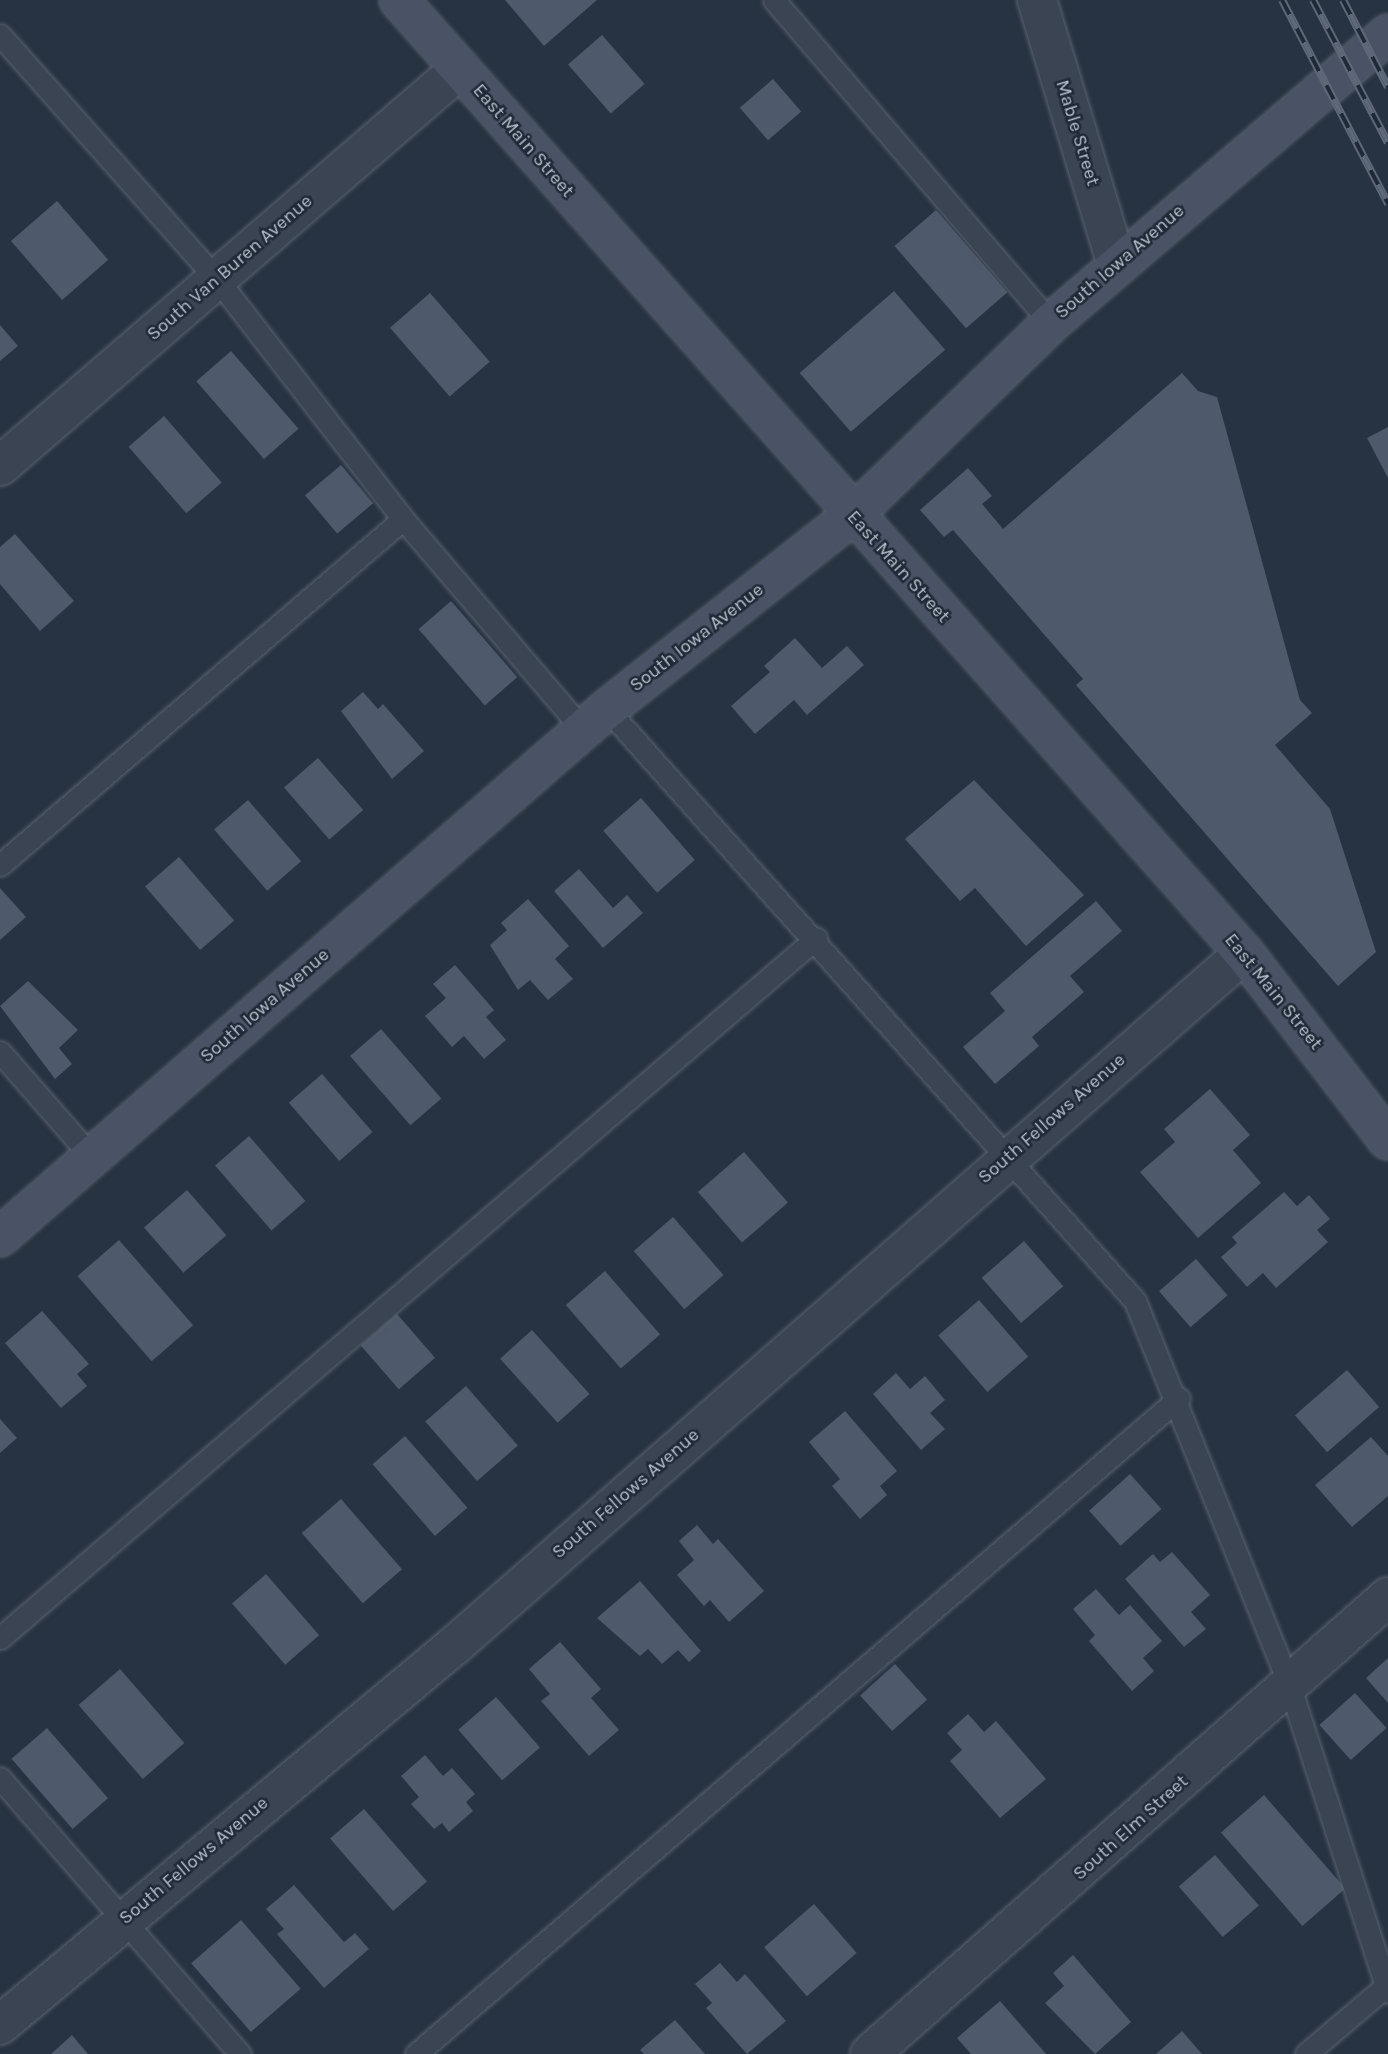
<!DOCTYPE html>
<html>
<head>
<meta charset="utf-8">
<style>
	body { margin:0 }
	#map { position:relative; width:1388px; height:2054px; overflow:hidden; background:#273242; font-family:Karla,sans-serif }
	div>[style] { position:absolute }
	.building>* { inset:0; background:#4e596b; transform-origin:0 0 }
	.roads { filter:drop-shadow(0 0 2px #5a626f) drop-shadow(0 0 2px #5a626f) }
	.lane>* { height:21px; margin:-10.5px; padding:0 10.5px; transform-origin:10.5px; border-radius:10.5px; background:#3b4452 }
	.street>* { height:38px; margin:-19px; padding:0 19px; transform-origin:19px; border-radius:19px; background:#3b4452 }
	.secondary>* { height:38px; margin:-19px; padding:0 19px; transform-origin:19px; border-radius:19px; background:#4a5365 }
	.rail>* { height:8px; margin-top:-4px; transform-origin:0; background:repeating-linear-gradient(90deg,#202937 0 16px,#5e6879 0 32px); box-sizing:border-box; border-block:2px solid #5e6879 }
	span { translate:-50% -50%; white-space:nowrap; text-align:center; line-height:1.15; -webkit-text-stroke:5px #202937; paint-order:stroke }
	.street-label { font-size:19px; color:#b9bfcc }
</style>
</head>
<body>
<div id="map">
	<div class="building">
		<div style="clip-path:polygon(505px 0,597px 0,544px 46px)"></div>
		<div style="left:602px;top:35px;width:65px;height:45px;rotate:49deg"></div>
		<div style="left:773px;top:79px;width:43px;height:44px;rotate:49deg"></div>
		<div style="left:57px;top:201px;width:78px;height:61px;rotate:49deg"></div>
		<div style="left:936px;top:210px;width:109px;height:55px;rotate:49deg"></div>
		<div style="left:894px;top:291px;width:78px;height:125px;rotate:49deg"></div>
		<div style="left:430px;top:293px;width:91px;height:53px;rotate:49deg"></div>
		<div style="clip-path:polygon(0 325px,18px 346px,0 361px)"></div>
		<div style="left:231px;top:351px;width:103px;height:46px;rotate:49deg"></div>
		<div style="clip-path:polygon(1182px 373px,1198px 391px,1217px 397px,1300px 700px,1312px 713px,1275px 745px,1330px 809px,1376px 952px,1338px 986px,1076px 685px,1083px 679px,953px 530px,944px 537px,920px 510px,968px 468px,992px 496px,982px 504px,1003px 529px)"></div>
		<div style="left:164px;top:416px;width:88px;height:47px;rotate:49deg"></div>
		<div style="clip-path:polygon(1388px 427px,1388px 478px,1367px 438px)"></div>
		<div style="left:341px;top:465px;width:50px;height:47px;rotate:50deg"></div>
		<div style="clip-path:polygon(15px 534px,74px 601px,40px 631px,0 584px,0 547px)"></div>
		<div style="left:451px;top:601px;width:101px;height:43px;rotate:49deg"></div>
		<div style="clip-path:polygon(795px 638px,822px 668px,847px 646px,864px 665px,807px 715px,794px 700px,755px 734px,731px 706px,770px 672px,764px 666px)"></div>
		<div style="clip-path:polygon(363px 692px,378px 709px,383px 704px,424px 751px,392px 779px,341px 711px)"></div>
		<div style="left:318px;top:758px;width:69px;height:45px;rotate:49deg"></div>
		<div style="clip-path:polygon(974px 780px,1084px 895px,1026px 946px,975px 888px,960px 901px,905px 839px)"></div>
		<div style="left:641px;top:798px;width:82px;height:50px;rotate:49deg"></div>
		<div style="left:248px;top:800px;width:81px;height:45px;rotate:49deg"></div>
		<div style="left:179px;top:857px;width:84px;height:45px;rotate:49deg"></div>
		<div style="clip-path:polygon(579px 869px,613px 908px,627px 895px,643px 913px,603px 948px,554px 891px)"></div>
		<div style="clip-path:polygon(0 888px,26px 917px,0 940px)"></div>
		<div style="clip-path:polygon(528px 899px,569px 946px,555px 959px,573px 979px,548px 1000px,530px 980px,518px 990px,490px 945px,507px 930px,501px 923px)"></div>
		<div style="clip-path:polygon(1096px 901px,1122px 931px,1070px 976px,1084px 992px,1032px 1037px,1039px 1046px,995px 1084px,963px 1047px,1005px 1011px,990px 993px)"></div>
		<div style="clip-path:polygon(455px 965px,494px 1010px,486px 1017px,506px 1040px,484px 1059px,464px 1036px,452px 1047px,425px 1016px,446px 998px,433px 984px)"></div>
		<div style="clip-path:polygon(28px 981px,78px 1030px,59px 1048px,72px 1064px,55px 1079px,0 1006px)"></div>
		<div style="left:381px;top:1029px;width:92px;height:41px;rotate:49deg"></div>
		<div style="left:322px;top:1074px;width:77px;height:44px;rotate:49deg"></div>
		<div style="clip-path:polygon(1210px 1089px,1250px 1135px,1233px 1150px,1261px 1183px,1198px 1238px,1140px 1172px,1175px 1142px,1164px 1129px)"></div>
		<div style="left:249px;top:1136px;width:86px;height:45px;rotate:49deg"></div>
		<div style="left:744px;top:1152px;width:67px;height:61px;rotate:49deg"></div>
		<div style="left:187px;top:1190px;width:60px;height:57px;rotate:49deg"></div>
		<div style="clip-path:polygon(1284px 1192px,1297px 1206px,1309px 1195px,1330px 1219px,1317px 1230px,1328px 1242px,1276px 1288px,1263px 1273px,1247px 1287px,1221px 1257px,1237px 1243px,1232px 1237px)"></div>
		<div style="left:673px;top:1217px;width:77px;height:52px;rotate:49deg"></div>
		<div style="left:119px;top:1240px;width:113px;height:55px;rotate:49deg"></div>
		<div style="left:1024px;top:1241px;width:60px;height:56px;rotate:49deg"></div>
		<div style="left:1196px;top:1259px;width:48px;height:49px;rotate:49deg"></div>
		<div style="left:605px;top:1271px;width:84px;height:52px;rotate:49deg"></div>
		<div style="left:979px;top:1300px;width:75px;height:54px;rotate:49deg"></div>
		<div style="clip-path:polygon(42px 1311px,89px 1364px,77px 1374px,87px 1386px,61px 1408px,5px 1343px)"></div>
		<div style="left:397px;top:1314px;width:58px;height:48px;rotate:49deg"></div>
		<div style="left:532px;top:1330px;width:86px;height:43px;rotate:48deg"></div>
		<div style="left:1347px;top:1370px;width:49px;height:69px;rotate:49deg"></div>
		<div style="clip-path:polygon(896px 1373px,910px 1389px,925px 1376px,945px 1400px,930px 1413px,945px 1429px,921px 1450px,873px 1394px)"></div>
		<div style="left:466px;top:1386px;width:79px;height:54px;rotate:49deg"></div>
		<div style="clip-path:polygon(845px 1411px,897px 1471px,880px 1486px,887px 1495px,860px 1519px,832px 1486px,840px 1479px,809px 1442px)"></div>
		<div style="clip-path:polygon(0 1419px,17px 1438px,0 1453px)"></div>
		<div style="left:405px;top:1436px;width:95px;height:43px;rotate:49deg"></div>
		<div style="clip-path:polygon(1371px 1437px,1388px 1456px,1388px 1496px,1352px 1527px,1315px 1485px)"></div>
		<div style="left:1130px;top:1474px;width:47px;height:55px;rotate:48deg"></div>
		<div style="left:341px;top:1499px;width:93px;height:52px;rotate:49deg"></div>
		<div style="clip-path:polygon(697px 1525px,713px 1544px,718px 1539px,764px 1591px,729px 1622px,710px 1600px,704px 1606px,677px 1575px,694px 1560px,679px 1541px)"></div>
		<div style="clip-path:polygon(1172px 1552px,1210px 1595px,1191px 1612px,1206px 1629px,1184px 1647px,1125px 1579px,1153px 1554px,1160px 1562px)"></div>
		<div style="left:266px;top:1574px;width:81px;height:45px;rotate:49deg"></div>
		<div style="clip-path:polygon(640px 1581px,701px 1651px,689px 1662px,678px 1650px,662px 1664px,648px 1649px,640px 1656px,597px 1618px)"></div>
		<div style="clip-path:polygon(1096px 1589px,1119px 1615px,1130px 1605px,1162px 1641px,1143px 1658px,1154px 1671px,1132px 1691px,1089px 1641px,1095px 1635px,1073px 1609px)"></div>
		<div style="clip-path:polygon(560px 1642px,601px 1689px,591px 1698px,619px 1730px,589px 1756px,541px 1701px,550px 1694px,529px 1669px)"></div>
		<div style="clip-path:polygon(1388px 1658px,1388px 1703px,1366px 1678px)"></div>
		<div style="left:895px;top:1664px;width:48px;height:47px;rotate:48deg"></div>
		<div style="left:120px;top:1669px;width:98px;height:55px;rotate:49deg"></div>
		<div style="left:1355px;top:1693px;width:47px;height:48px;rotate:48deg"></div>
		<div style="left:496px;top:1697px;width:67px;height:50px;rotate:49deg"></div>
		<div style="clip-path:polygon(968px 1714px,984px 1732px,996px 1721px,1046px 1779px,1000px 1818px,950px 1761px,962px 1750px,947px 1733px)"></div>
		<div style="left:47px;top:1728px;width:93px;height:47px;rotate:49deg"></div>
		<div style="clip-path:polygon(425px 1755px,443px 1776px,452px 1768px,475px 1794px,466px 1802px,473px 1811px,449px 1832px,442px 1823px,434px 1829px,411px 1804px,419px 1797px,401px 1776px)"></div>
		<div style="left:1264px;top:1795px;width:124px;height:57px;rotate:49deg"></div>
		<div style="left:364px;top:1809px;width:96px;height:45px;rotate:49deg"></div>
		<div style="left:1215px;top:1855px;width:67px;height:48px;rotate:49deg"></div>
		<div style="clip-path:polygon(294px 1885px,344px 1942px,355px 1933px,369px 1949px,324px 1988px,277px 1934px,284px 1929px,266px 1909px)"></div>
		<div style="left:814px;top:1904px;width:65px;height:66px;rotate:49deg"></div>
		<div style="left:241px;top:1920px;width:91px;height:66px;rotate:49deg"></div>
		<div style="clip-path:polygon(1073px 1955px,1131px 2022px,1095px 2054px,1045px 2003px,1064px 1986px,1053px 1973px)"></div>
		<div style="clip-path:polygon(720px 1963px,737px 1982px,745px 1974px,786px 2021px,747px 2054px,706px 2008px,712px 2003px,695px 1984px)"></div>
		<div style="clip-path:polygon(1000px 2001px,1046px 2054px,971px 2054px,957px 2038px)"></div>
		<div style="clip-path:polygon(675px 2020px,705px 2054px,644px 2054px,640px 2050px)"></div>
		<div style="clip-path:polygon(1182px 2031px,1202px 2054px,1156px 2054px)"></div>
		<div style="clip-path:polygon(72px 2035px,88px 2054px,51px 2054px)"></div>
	</div>
	<div class="roads">
		<div class="lane">
			<div style="left:774px;top:0;width:426px;rotate:49.4deg"></div>
			<div style="left:0;top:35px;width:327px;rotate:48.4deg"></div>
			<div style="left:217px;top:279px;width:304px;rotate:52.2deg"></div>
			<div style="left:403px;top:519px;width:277px;rotate:49.5deg"></div>
			<div style="left:607px;top:709px;width:793px;rotate:48.27deg"></div>
			<div style="left:1135px;top:1301px;width:416px;rotate:68.1deg"></div>
			<div style="left:1290px;top:1687px;width:320px;rotate:72.2deg"></div>
			<div style="left:0;top:865px;width:531px;rotate:-40.65deg"></div>
			<div style="left:0;top:1052px;width:140px;rotate:48.8deg"></div>
			<div style="left:0;top:1638px;width:1075px;rotate:-40.62deg"></div>
			<div style="left:0;top:1778px;width:366px;rotate:49deg"></div>
			<div style="left:416px;top:2054px;width:1006px;rotate:-40.69deg"></div>
			<div style="left:1306px;top:2054px;width:105px;rotate:-40.4deg"></div>
		</div>
		<div class="street">
			<div style="left:1037px;top:0;width:277px;rotate:73.2deg"></div>
			<div style="left:0;top:466px;width:608px;rotate:-40.8deg"></div>
			<div style="left:0;top:2025px;width:593px;rotate:-39.87deg"></div>
			<div style="left:455px;top:1645px;width:1049px;rotate:-41.25deg"></div>
			<div style="left:870px;top:2054px;width:691px;rotate:-41.42deg"></div>
		</div>
		<div class="secondary">
			<div style="left:399px;top:0;width:1274px;rotate:48.44deg"></div>
			<div style="left:1244px;top:953px;width:236px;rotate:52.4deg"></div>
			<div style="left:0;top:1237px;width:805px;rotate:-41.02deg"></div>
			<div style="left:607px;top:709px;width:313px;rotate:-38.3deg"></div>
			<div style="left:853px;top:515px;width:276px;rotate:-44.1deg"></div>
			<div style="left:1051px;top:323px;width:444px;rotate:-40.6deg"></div>
		</div>
	</div>
	<div class="rail">
		<div style="left:1282px;top:0;width:230px;rotate:62.5deg"></div>
		<div style="left:1313px;top:0;width:161px;rotate:62.3deg"></div>
		<div style="left:1343px;top:0;width:98px;rotate:62.7deg"></div>
	</div>
	<div class="street-label">
		<span style="left:1077px;top:133px;rotate:73deg">Mable Street</span>
		<span style="left:523px;top:141px;rotate:49deg">East Main Street</span>
		<span style="left:1120px;top:262px;rotate:-41deg">South Iowa Avenue</span>
		<span style="left:230px;top:268px;rotate:-41deg">South Van Buren Avenue</span>
		<span style="left:898px;top:567px;rotate:48deg">East Main Street</span>
		<span style="left:697px;top:638px;rotate:-38deg">South Iowa Avenue</span>
		<span style="left:1273px;top:992px;rotate:51deg">East Main Street</span>
		<span style="left:265px;top:1006px;rotate:-41deg">South Iowa Avenue</span>
		<span style="left:1052px;top:1119px;rotate:-41deg">South Fellows Avenue</span>
		<span style="left:626px;top:1494px;rotate:-41deg">South Fellows Avenue</span>
		<span style="left:1131px;top:1828px;rotate:-42deg">South Elm Street</span>
		<span style="left:194px;top:1861px;rotate:-40deg">South Fellows Avenue</span>
	</div>
</div>
</body>
</html>
